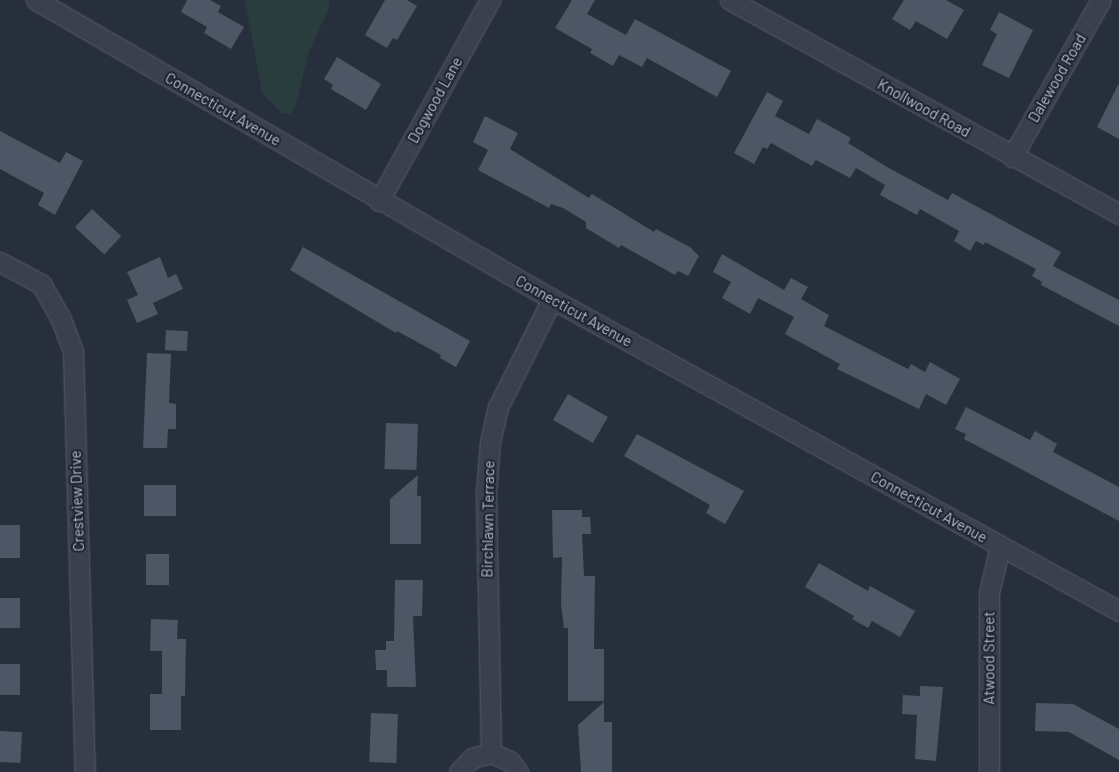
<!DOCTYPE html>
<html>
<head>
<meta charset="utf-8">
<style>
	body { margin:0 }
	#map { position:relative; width:1119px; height:772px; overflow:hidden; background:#272f3c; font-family:Barlow,sans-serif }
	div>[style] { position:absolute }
	.green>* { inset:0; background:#293c3e }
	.building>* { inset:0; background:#4d5665; transform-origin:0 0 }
	.roads { filter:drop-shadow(0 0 1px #585f6b) drop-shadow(0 0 1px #585f6b) }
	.street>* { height:19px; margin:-9.5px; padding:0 9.5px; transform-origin:9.5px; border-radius:9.5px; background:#3a414d }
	span { translate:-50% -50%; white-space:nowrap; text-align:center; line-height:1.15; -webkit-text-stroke:4.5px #1f2632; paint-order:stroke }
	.street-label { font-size:15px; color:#b6bcc8 }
</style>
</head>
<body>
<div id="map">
	<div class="green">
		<div style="clip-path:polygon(245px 0,329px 0,329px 9px,309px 51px,295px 108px,290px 114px,282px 113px,262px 93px)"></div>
	</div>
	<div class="building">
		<div style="clip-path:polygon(187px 0,210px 0,221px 6px,218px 12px,244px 27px,231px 49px,204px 33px,207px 27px,181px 12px)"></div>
		<div style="clip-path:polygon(385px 0,407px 0,417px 6px,397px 40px,393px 38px,387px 48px,365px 35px)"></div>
		<div style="clip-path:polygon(572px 0,595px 0,587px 14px,626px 35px,635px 19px,731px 71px,717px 97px,647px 58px,642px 67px,619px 55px,613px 66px,590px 53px,592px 49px,555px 28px)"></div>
		<div style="clip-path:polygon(904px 0,946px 0,964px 10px,947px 39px,916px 21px,910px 30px,892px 19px)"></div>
		<div style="clip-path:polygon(999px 12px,1033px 30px,1009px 78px,982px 65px,997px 34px,990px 30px)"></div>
		<div style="clip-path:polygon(337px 57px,381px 84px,366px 110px,331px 89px,333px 85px,324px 79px)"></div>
		<div style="clip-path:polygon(1119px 83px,1119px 139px,1097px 127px)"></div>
		<div style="clip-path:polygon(767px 92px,783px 101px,775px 116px,809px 134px,817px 119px,851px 138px,848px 143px,887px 167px,948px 200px,952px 193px,1061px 252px,1053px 266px,1119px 300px,1119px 326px,1041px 285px,1042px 282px,1032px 276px,1036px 269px,985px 242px,984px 245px,976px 241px,970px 251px,954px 241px,959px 231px,920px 209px,917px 215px,880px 195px,885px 185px,856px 168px,850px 178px,816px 160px,812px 166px,771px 143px,767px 149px,763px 147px,754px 164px,734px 153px)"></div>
		<div style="clip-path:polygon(485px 116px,518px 133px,510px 149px,589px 198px,592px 194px,654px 232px,656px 229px,690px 247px,699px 256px,688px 276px,678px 271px,675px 275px,621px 245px,619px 248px,586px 228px,586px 222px,563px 208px,551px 204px,549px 208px,478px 170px,488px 150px,473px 142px)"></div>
		<div style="clip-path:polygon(0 131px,60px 163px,66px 152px,83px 161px,55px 215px,38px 205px,44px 193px,0 169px)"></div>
		<div style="left:92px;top:209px;width:40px;height:25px;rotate:43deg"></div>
		<div style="clip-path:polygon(303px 247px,470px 341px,456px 367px,440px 358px,441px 355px,397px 331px,396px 333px,290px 270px)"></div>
		<div style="clip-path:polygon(722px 254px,784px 290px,791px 278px,808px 287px,801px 299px,829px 315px,824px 326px,908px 369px,911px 364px,925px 372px,930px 362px,960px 379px,946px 405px,926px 394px,919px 409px,837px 369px,840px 364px,785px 334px,794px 317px,758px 298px,750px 314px,722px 298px,731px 282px,713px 272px)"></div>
		<div style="clip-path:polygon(160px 257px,168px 278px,176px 274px,183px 289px,153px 303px,158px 314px,137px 323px,127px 300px,138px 295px,127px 272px)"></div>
		<div style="left:166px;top:330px;width:22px;height:20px;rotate:3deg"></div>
		<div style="clip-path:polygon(147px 353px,171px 354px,169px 403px,176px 404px,176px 429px,168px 429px,167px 448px,143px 448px)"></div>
		<div style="left:568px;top:394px;width:46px;height:30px;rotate:30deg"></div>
		<div style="clip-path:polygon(966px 407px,1030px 440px,1035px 431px,1057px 444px,1053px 452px,1119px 487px,1119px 521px,964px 439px,966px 434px,955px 429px)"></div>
		<div style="left:386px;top:423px;width:32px;height:46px;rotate:2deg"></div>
		<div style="clip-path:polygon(637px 434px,744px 491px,725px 524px,706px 513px,710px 505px,624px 456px)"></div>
		<div style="clip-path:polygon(418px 475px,417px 496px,421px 496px,421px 544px,390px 544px,390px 499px)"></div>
		<div style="left:176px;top:485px;width:31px;height:32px;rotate:90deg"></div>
		<div style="clip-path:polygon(552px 510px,582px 510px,582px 517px,590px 517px,591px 534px,582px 534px,584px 576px,595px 576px,594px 649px,604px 649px,604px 701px,568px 701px,568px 628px,564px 628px,561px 604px,562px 557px,553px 558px)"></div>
		<div style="left:20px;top:525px;width:33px;height:20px;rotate:90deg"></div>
		<div style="left:146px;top:554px;width:23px;height:31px"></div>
		<div style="clip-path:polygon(819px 563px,868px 591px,870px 586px,915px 611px,900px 637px,872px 621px,868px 628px,852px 619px,854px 616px,805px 587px)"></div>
		<div style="clip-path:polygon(395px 580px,423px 580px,422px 616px,413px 616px,416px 687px,387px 687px,387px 670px,376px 670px,375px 650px,386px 650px,386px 641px,394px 641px)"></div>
		<div style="left:0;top:598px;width:20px;height:30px"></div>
		<div style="clip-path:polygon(151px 619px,178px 620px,177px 639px,186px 639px,185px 696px,181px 696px,181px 730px,150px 730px,150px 694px,162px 694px,162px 651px,150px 651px)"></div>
		<div style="left:0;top:664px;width:20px;height:31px"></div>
		<div style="clip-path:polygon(920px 686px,943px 687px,936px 761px,915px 759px,917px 715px,902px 714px,903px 695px,920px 696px)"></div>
		<div style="clip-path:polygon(604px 702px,604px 722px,612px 722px,612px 772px,581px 772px,578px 725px)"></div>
		<div style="clip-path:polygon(1036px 703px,1073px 704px,1119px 729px,1119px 760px,1069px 732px,1035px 731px)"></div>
		<div style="left:371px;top:713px;width:27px;height:49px;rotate:2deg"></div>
		<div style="left:0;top:731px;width:22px;height:31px;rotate:3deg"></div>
	</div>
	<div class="roads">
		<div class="street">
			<div style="left:36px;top:0;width:596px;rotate:30.09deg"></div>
			<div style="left:552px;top:299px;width:647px;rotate:28.82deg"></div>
			<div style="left:730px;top:0;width:444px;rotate:28.8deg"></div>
			<div style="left:1012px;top:157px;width:180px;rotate:-60.5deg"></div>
			<div style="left:379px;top:201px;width:230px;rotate:-61.1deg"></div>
			<div style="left:0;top:262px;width:47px;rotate:28.2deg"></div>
			<div style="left:41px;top:284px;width:38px;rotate:60deg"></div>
			<div style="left:60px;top:317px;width:36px;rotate:69deg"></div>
			<div style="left:73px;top:351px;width:421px;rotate:88.4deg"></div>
			<div style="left:491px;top:753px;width:260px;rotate:-91.1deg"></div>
			<div style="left:486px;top:493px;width:51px;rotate:-85.5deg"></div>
			<div style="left:490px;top:442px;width:36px;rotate:-77deg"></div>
			<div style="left:498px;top:407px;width:121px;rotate:-63.4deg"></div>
			<div style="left:459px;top:772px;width:19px;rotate:-47deg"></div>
			<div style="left:472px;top:758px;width:20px;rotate:-15deg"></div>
			<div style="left:491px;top:753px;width:21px;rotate:23deg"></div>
			<div style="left:510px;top:761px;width:14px;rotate:54deg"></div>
			<div style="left:989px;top:772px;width:179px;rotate:-90deg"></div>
			<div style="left:989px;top:593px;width:48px;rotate:-76.8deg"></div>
		</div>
	</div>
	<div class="street-label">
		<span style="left:1057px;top:78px;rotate:-60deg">Dalewood Road</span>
		<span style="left:435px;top:100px;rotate:-61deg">Dogwood Lane</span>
		<span style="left:924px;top:108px;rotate:29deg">Knollwood Road</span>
		<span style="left:223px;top:109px;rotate:30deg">Connecticut Avenue</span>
		<span style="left:574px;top:311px;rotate:29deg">Connecticut Avenue</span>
		<span style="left:77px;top:501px;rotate:-92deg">Crestview Drive</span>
		<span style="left:929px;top:507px;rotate:29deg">Connecticut Avenue</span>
		<span style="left:488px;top:519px;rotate:-89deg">Birchlawn Terrace</span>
		<span style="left:989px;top:658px;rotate:-90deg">Atwood Street</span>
	</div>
</div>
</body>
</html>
